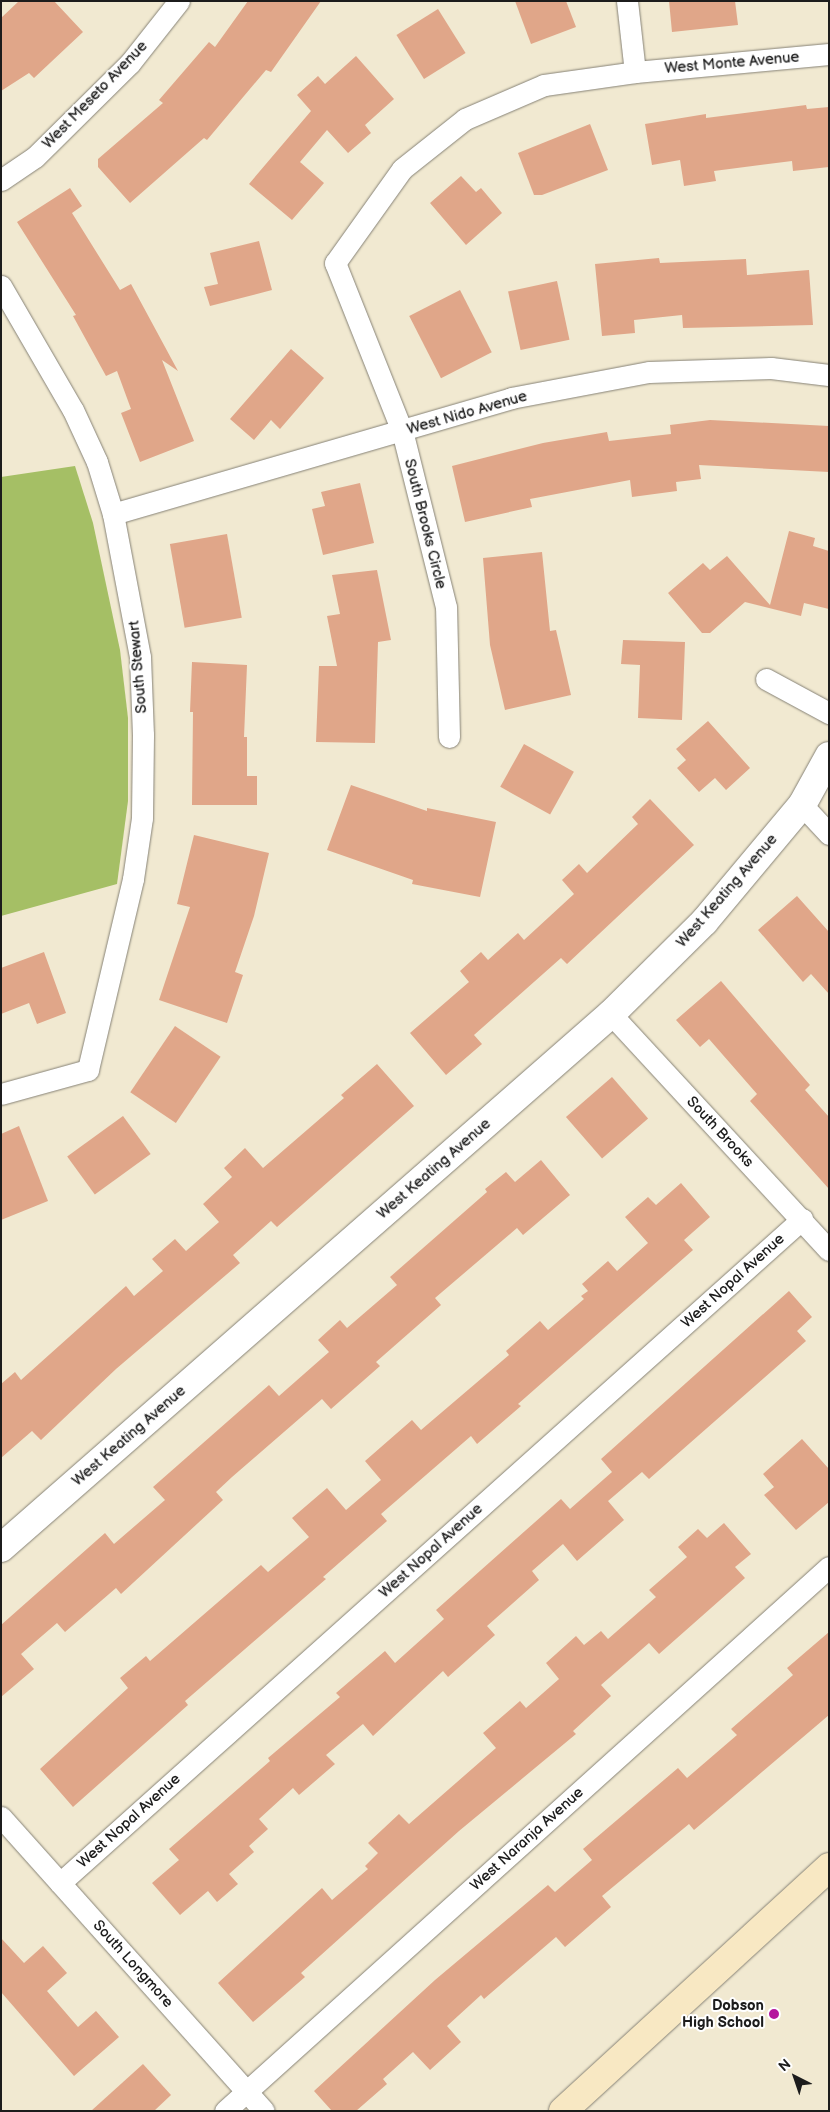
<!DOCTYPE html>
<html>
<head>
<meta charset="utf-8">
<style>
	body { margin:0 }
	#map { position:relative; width:830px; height:2112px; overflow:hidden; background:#f1e9d1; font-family:"Balsamiq Sans",sans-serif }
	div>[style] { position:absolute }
	.green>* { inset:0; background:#a5bf65 }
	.building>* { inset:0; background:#e0a689; transform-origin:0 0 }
	.roads { filter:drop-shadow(0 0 1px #868276) drop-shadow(0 0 1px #868276) }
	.minor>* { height:21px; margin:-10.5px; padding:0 10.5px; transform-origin:10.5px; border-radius:10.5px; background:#fff }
	.tertiary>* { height:28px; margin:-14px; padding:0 14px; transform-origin:14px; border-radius:14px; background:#fff }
	.secondary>* { height:28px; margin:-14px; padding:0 14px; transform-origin:14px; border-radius:14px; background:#f8e8c3 }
	.dots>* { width:14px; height:14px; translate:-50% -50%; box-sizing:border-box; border:2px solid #fff; border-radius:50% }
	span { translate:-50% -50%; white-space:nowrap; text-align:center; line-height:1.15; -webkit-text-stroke:4px #fff; paint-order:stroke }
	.street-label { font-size:15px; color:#1c1c1c }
	.poi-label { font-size:15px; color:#1c1c1c; font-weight:700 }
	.right { translate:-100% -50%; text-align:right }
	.frame { position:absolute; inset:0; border:2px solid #1c1c1c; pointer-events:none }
	.north { position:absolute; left:770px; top:2052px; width:50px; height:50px; -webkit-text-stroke:4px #fff; paint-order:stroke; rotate:319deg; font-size:14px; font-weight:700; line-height:20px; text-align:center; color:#1c1c1c }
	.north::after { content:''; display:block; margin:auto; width:18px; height:22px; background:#1c1c1c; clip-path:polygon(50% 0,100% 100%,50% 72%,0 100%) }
</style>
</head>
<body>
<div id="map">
	<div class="green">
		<div style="clip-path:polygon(75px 466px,93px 523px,120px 650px,128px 718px,128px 801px,117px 884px,1px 916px,1px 477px)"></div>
	</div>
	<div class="building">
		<div style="clip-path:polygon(19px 1px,54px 1px,83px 32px,34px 78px,29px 73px,1px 91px,1px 18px)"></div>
		<div style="clip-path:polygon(248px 1px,321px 1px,271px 72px,266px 70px,207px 140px,204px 138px,130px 203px,98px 167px,98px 159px,163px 103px,159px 100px,209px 42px,215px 47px)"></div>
		<div style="clip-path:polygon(515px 1px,566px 1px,576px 27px,531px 44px)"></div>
		<div style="clip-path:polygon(669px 1px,735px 1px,738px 25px,672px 32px)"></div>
		<div style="left:438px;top:9px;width:52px;height:49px;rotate:58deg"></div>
		<div style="clip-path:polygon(356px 56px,394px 99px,365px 125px,371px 133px,348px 153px,327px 130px,300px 162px,324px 183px,292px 220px,249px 184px,311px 111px,297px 95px,318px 76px,325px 84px)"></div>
		<div style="clip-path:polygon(806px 105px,807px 109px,829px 107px,829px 167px,793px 171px,792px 161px,714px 171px,716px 181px,684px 186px,680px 160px,652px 165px,645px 124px,706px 114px,706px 118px)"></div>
		<div style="clip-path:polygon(590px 124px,608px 170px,542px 195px,534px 195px,518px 153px)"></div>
		<div style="clip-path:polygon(461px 176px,476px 192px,481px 188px,502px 213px,466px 245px,430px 203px)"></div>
		<div style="clip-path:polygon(70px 188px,82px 206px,72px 213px,120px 290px,131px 284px,178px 371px,162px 360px,194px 441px,140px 462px,121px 413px,131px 409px,117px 371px,106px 376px,73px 316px,76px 315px,17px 222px)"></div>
		<div style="clip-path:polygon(259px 241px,272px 290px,210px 306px,204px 287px,218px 284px,210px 253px)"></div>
		<div style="clip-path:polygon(659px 258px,660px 263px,746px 259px,747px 275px,809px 270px,813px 325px,683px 328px,682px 315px,634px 320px,635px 333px,602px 336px,595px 264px)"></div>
		<div style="left:557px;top:281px;width:60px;height:50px;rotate:78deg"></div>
		<div style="left:460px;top:290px;width:70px;height:57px;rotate:63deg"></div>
		<div style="clip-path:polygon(291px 349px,324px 378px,280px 429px,271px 420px,254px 440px,230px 419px)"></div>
		<div style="clip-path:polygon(710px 420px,829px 426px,829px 472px,699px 465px,701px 479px,676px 482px,677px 491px,632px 497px,630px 480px,530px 499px,532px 507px,465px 522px,452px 466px,543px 443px,607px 432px,609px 441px,671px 434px,670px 425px)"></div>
		<div style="clip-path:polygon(360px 483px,374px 543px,323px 555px,312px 509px,325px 506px,321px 492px)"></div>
		<div style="clip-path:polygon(789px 531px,815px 538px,813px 546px,829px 551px,829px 609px,804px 603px,801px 616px,745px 602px,710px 633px,702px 633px,668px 593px,703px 563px,710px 570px,727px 556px,770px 605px)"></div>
		<div style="left:227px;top:534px;width:85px;height:58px;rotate:80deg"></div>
		<div style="clip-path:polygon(542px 552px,550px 631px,556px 630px,571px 695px,505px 710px,490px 645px,483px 558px)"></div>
		<div style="clip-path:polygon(377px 570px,391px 640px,378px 642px,375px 743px,316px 742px,319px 666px,337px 666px,327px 616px,340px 614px,332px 575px)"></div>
		<div style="clip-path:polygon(623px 640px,685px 642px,682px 720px,638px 718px,640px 665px,621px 664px)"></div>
		<div style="clip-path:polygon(192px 662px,247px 665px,244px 737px,247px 737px,247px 776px,257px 776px,257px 805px,192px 805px,193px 712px,190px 712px)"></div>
		<div style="clip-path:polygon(708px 721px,750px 768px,726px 790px,715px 778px,699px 792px,677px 768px,686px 760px,676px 749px)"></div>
		<div style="left:524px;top:744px;width:57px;height:49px;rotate:29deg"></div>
		<div style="clip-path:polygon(351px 785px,427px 811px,427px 808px,496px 822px,480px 897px,412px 884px,413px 880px,327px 850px)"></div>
		<div style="clip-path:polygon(650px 799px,694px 845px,567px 964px,561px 958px,474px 1035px,482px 1044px,446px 1075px,410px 1033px,469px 982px,460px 971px,481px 952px,488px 960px,518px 933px,524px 940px,574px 894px,562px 880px,579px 864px,587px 873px,638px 824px,632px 817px)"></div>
		<div style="clip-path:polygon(194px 835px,269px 853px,254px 916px,235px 972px,243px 975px,227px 1023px,159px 1000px,190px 907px,177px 904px)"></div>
		<div style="clip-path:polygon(797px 896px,829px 932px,829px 994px,811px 974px,803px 982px,758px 930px)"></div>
		<div style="clip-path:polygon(44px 952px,66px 1013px,37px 1024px,29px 1003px,1px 1014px,1px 968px)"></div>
		<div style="clip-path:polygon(721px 981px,810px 1085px,805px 1090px,829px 1117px,829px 1189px,750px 1101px,757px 1094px,709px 1039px,700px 1047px,676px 1020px)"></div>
		<div style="left:175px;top:1026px;width:55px;height:80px;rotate:34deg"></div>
		<div style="clip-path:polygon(377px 1064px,414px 1106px,277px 1227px,271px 1221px,233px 1255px,240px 1263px,116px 1369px,41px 1440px,32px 1431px,1px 1458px,1px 1384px,15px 1372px,21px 1380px,126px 1286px,134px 1296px,163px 1271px,152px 1259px,175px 1239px,186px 1251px,219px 1222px,203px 1204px,232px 1177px,224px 1168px,245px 1148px,263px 1168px,344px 1098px,341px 1095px)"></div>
		<div style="left:612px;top:1077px;width:55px;height:61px;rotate:49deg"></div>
		<div style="left:123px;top:1116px;width:47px;height:69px;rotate:54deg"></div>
		<div style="clip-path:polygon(19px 1126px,48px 1201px,1px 1220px,1px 1134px)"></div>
		<div style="clip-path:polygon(541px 1160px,570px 1195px,523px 1235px,517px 1228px,435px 1298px,441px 1305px,376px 1362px,380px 1366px,331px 1409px,322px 1399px,232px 1477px,216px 1492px,223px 1500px,121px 1594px,116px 1588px,65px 1632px,57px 1623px,21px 1654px,34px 1669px,1px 1697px,1px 1625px,105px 1533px,114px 1544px,165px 1500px,153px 1487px,269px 1385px,279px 1396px,329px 1352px,318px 1340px,340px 1320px,347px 1328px,397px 1285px,390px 1277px,487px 1192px,485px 1189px,506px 1172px,515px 1182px)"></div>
		<div style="clip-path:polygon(681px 1183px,710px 1217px,684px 1240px,693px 1250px,518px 1404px,521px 1406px,477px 1444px,471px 1436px,381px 1514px,387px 1521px,323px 1577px,326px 1579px,185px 1701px,188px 1705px,73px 1807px,40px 1769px,128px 1688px,120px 1678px,146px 1656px,150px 1661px,261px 1565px,268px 1572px,309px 1537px,292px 1518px,327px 1488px,346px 1510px,381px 1480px,365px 1461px,412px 1420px,421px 1430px,509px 1355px,506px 1351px,540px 1321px,548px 1330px,584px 1299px,581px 1296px,588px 1291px,582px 1284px,608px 1261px,617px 1271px,648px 1243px,625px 1217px,648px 1197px,656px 1205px)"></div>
		<div style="clip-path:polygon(789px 1291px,812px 1317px,797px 1331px,806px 1341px,649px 1479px,642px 1472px,608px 1501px,624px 1520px,577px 1561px,563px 1544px,532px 1571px,539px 1580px,487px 1626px,495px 1635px,448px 1677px,443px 1671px,373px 1736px,363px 1724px,326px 1755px,335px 1764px,299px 1795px,293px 1788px,259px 1819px,268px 1829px,249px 1846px,254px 1852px,229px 1874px,238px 1884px,217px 1902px,208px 1891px,180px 1915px,152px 1883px,179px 1860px,169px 1849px,270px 1761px,268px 1758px,340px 1697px,336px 1693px,385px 1651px,395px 1663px,444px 1619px,436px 1610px,561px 1499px,570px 1509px,612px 1472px,601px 1459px)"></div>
		<div style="clip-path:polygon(802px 1439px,829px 1469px,829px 1502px,796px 1530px,764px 1495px,774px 1487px,763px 1474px)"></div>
		<div style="clip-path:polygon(724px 1523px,751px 1554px,735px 1567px,745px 1578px,659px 1654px,649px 1643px,601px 1685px,611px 1696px,573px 1731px,576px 1734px,459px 1831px,301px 1973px,305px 1977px,253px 2022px,218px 1983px,322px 1888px,332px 1900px,368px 1869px,365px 1866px,378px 1853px,368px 1843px,399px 1814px,409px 1824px,496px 1748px,483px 1733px,520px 1701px,526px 1708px,559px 1679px,546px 1663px,576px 1636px,584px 1645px,601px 1631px,608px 1639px,656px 1597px,649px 1590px,687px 1557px,678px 1547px,698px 1529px,707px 1538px)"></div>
		<div style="clip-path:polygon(829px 1632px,829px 1715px,694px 1830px,689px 1824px,602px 1896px,611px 1907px,565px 1947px,556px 1937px,484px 1999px,481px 1995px,447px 2026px,461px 2042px,430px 2070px,413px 2052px,383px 2079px,387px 2084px,356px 2111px,332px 2111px,314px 2091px,435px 1980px,548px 1885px,555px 1892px,592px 1860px,583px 1849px,678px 1768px,687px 1778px,737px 1735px,731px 1729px,793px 1675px,787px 1668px)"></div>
		<div style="clip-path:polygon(1px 1938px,24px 1963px,43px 1946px,67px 1973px,47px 1991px,78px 2027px,96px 2011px,119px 2037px,74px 2076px,1px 1992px)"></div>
		<div style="clip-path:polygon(143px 2064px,171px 2095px,154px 2111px,91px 2111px)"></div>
	</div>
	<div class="roads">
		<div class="minor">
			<div style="left:627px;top:1px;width:71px;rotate:83.6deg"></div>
			<div style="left:1px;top:180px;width:41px;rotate:-34.1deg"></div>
			<div style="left:35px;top:157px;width:134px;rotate:-44.7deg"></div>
			<div style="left:130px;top:63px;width:79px;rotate:-51.7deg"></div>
			<div style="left:1px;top:286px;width:143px;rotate:59.9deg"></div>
			<div style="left:73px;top:410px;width:57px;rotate:65.2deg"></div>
			<div style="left:97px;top:462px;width:54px;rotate:72.9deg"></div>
			<div style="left:113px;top:514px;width:146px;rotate:79.3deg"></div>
			<div style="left:140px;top:657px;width:78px;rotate:87.8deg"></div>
			<div style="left:143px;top:735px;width:83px;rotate:90.7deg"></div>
			<div style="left:142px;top:818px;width:62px;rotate:98.4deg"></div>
			<div style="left:133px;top:879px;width:196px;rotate:103.3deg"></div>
			<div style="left:88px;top:1070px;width:90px;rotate:164.6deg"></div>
			<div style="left:113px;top:514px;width:415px;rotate:-16.2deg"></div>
			<div style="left:511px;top:398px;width:140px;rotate:-10.7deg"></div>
			<div style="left:649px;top:372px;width:122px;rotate:-1.9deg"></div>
			<div style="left:771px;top:368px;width:58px;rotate:6.9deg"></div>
			<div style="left:766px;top:679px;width:72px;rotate:28.4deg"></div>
			<div style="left:449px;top:737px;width:130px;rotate:-91.3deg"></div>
			<div style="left:446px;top:607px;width:181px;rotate:-104deg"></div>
			<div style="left:402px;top:431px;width:181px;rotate:-111.7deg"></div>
			<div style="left:335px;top:263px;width:115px;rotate:-54.5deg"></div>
			<div style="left:402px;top:169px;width:80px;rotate:-38.4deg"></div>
			<div style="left:465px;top:119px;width:86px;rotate:-23.3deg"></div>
			<div style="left:544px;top:85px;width:92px;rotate:-8.1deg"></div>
			<div style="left:635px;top:72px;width:195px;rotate:-5.3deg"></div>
			<div style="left:802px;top:805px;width:40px;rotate:47deg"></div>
			<div style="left:611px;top:1014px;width:321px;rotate:47.3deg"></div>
			<div style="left:1px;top:1817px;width:394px;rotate:48.2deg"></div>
			<div style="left:60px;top:1883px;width:996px;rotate:-41.82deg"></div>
			<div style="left:225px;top:2111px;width:813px;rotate:-42.01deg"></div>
		</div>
		<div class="tertiary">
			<div style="left:1px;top:1548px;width:811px;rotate:-41.2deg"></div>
			<div style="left:611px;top:1014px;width:131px;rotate:-44.7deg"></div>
			<div style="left:704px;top:922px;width:153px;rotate:-50.1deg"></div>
			<div style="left:802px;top:805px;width:56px;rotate:-61.1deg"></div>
		</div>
		<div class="secondary">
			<div style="left:563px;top:2111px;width:361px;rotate:-42.5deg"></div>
		</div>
	</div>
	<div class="dots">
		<div style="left:774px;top:2014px;background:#b5179e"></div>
	</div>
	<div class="street-label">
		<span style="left:732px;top:63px;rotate:-5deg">West Monte Avenue</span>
		<span style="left:95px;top:95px;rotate:-46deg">West Meseto Avenue</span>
		<span style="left:467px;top:413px;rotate:-16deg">West Nido Avenue</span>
		<span style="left:425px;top:524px;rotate:76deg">South Brooks Circle</span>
		<span style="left:138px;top:667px;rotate:-95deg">South Stewart</span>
		<span style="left:727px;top:891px;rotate:-49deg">West Keating Avenue</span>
		<span style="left:720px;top:1132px;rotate:47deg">South Brooks</span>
		<span style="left:434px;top:1169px;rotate:-41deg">West Keating Avenue</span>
		<span style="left:733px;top:1281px;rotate:-42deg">West Nopal Avenue</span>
		<span style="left:129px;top:1436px;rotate:-41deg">West Keating Avenue</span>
		<span style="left:431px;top:1551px;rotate:-42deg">West Nopal Avenue</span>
		<span style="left:129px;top:1821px;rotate:-42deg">West Nopal Avenue</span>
		<span style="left:527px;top:1839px;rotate:-42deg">West Naranja Avenue</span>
		<span style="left:133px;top:1964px;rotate:48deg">South Longmore</span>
	</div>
	<div class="poi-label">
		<span class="right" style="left:764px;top:2014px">Dobson<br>High School</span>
	</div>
	<div class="frame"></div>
	<div class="north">N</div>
</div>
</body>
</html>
